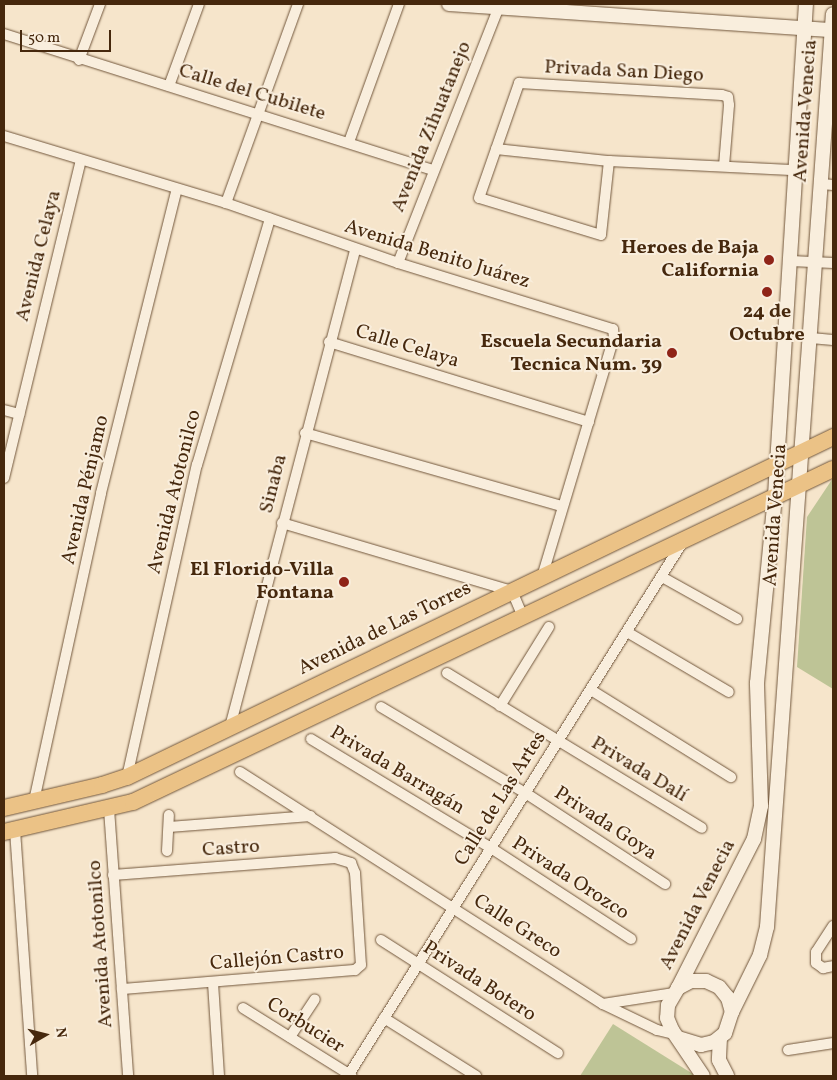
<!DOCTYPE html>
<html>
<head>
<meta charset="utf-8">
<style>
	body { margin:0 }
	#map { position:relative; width:837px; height:1080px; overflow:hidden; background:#f6e5cb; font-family:Vollkorn,serif }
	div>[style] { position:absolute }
	.green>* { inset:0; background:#bec496 }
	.roads { filter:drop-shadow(0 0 1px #72573c) drop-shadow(0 0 1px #72573c) }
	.street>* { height:10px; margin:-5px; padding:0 5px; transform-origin:5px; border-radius:5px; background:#f9eedd }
	.secondary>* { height:14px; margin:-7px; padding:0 7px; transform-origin:7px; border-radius:7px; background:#f9eedd }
	.primary>* { height:16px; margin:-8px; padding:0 8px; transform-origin:8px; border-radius:8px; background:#ebc286 }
	.dots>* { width:14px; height:14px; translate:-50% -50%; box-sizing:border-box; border:2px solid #f9eedd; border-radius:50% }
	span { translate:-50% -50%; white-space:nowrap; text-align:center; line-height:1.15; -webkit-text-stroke:4px #f9eedd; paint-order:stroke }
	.street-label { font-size:20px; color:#46280d }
	.poi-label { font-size:20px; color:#46280d; font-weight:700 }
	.right { translate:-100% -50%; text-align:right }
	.frame { position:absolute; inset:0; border:5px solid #46280d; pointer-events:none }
	.north { position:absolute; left:20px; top:1010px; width:50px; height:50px; -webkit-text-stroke:4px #f9eedd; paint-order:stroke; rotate:82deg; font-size:14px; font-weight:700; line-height:20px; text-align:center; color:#46280d }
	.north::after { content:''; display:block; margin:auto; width:18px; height:22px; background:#46280d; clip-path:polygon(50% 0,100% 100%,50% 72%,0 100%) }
	.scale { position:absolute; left:20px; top:30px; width:91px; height:22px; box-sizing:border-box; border:2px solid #46280d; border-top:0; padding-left:6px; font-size:15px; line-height:18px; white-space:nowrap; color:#46280d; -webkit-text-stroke:4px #f9eedd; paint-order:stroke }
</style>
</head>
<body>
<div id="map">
	<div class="green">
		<div style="clip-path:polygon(833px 478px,833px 689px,797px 667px,807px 517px)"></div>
		<div style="clip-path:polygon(613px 1024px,693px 1074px,693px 1076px,580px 1076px)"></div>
	</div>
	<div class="roads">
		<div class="street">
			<div style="left:4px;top:34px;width:449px;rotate:17.6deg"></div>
			<div style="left:79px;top:60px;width:60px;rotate:-69.4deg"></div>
			<div style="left:169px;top:86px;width:87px;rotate:-69.9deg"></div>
			<div style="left:4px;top:136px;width:232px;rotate:16.8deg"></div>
			<div style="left:226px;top:203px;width:182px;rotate:19.2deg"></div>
			<div style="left:398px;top:263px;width:225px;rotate:17.1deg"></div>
			<div style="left:613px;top:329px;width:8px;rotate:83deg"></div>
			<div style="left:614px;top:337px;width:251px;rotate:106.7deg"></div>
			<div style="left:349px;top:142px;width:147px;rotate:-70.1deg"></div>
			<div style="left:496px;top:149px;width:114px;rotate:6.1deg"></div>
			<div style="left:609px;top:161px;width:187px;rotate:2.8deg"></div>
			<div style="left:609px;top:161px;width:74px;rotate:96.2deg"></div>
			<div style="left:601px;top:235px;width:127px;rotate:-163.1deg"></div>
			<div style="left:479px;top:198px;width:122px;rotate:-70.8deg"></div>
			<div style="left:519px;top:83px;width:203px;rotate:3.4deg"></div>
			<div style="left:722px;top:95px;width:6px;rotate:18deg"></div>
			<div style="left:728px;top:97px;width:8px;rotate:83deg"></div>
			<div style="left:729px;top:105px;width:61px;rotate:94.7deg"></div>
			<div style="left:822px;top:184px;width:11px;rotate:5deg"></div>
			<div style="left:226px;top:203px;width:212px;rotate:-70.1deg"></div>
			<div style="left:791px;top:261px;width:42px;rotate:2.7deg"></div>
			<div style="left:398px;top:263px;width:278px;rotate:-68.5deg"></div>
			<div style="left:811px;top:338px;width:22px;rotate:5deg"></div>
			<div style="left:329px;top:342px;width:272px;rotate:17.1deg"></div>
			<div style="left:4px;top:410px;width:16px;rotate:15deg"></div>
			<div style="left:305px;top:433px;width:267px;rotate:15.9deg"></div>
			<div style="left:4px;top:478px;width:327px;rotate:-76.4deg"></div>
			<div style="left:282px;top:523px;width:240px;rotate:16.5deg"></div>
			<div style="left:512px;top:591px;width:28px;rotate:67deg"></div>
			<div style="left:662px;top:577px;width:86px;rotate:29.2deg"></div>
			<div style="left:627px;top:632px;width:118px;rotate:30.5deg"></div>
			<div style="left:447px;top:673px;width:298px;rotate:31.3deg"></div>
			<div style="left:591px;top:690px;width:165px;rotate:31.9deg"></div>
			<div style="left:500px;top:706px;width:93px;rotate:-58.2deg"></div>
			<div style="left:381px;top:707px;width:170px;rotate:30.8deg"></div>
			<div style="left:527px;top:794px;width:165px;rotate:33.1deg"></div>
			<div style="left:230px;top:727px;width:493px;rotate:-75.3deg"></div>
			<div style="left:311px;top:739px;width:210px;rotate:31.2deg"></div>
			<div style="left:491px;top:848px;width:167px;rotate:33deg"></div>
			<div style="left:240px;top:772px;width:431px;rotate:32.6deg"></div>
			<div style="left:603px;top:1004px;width:60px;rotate:25.7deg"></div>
			<div style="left:657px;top:1030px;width:18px;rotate:13deg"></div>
			<div style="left:127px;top:777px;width:320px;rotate:-77.4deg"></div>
			<div style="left:197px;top:465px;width:257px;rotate:-73.5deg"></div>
			<div style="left:34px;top:801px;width:315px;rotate:-77.7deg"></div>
			<div style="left:101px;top:493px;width:313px;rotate:-76deg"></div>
			<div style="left:109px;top:809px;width:268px;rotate:85.9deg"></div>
			<div style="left:169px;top:827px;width:142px;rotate:-4.4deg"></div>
			<div style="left:15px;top:830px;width:247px;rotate:86deg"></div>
			<div style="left:167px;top:851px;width:36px;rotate:-87deg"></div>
			<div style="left:113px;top:875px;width:223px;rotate:-4.4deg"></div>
			<div style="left:335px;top:858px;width:17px;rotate:17deg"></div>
			<div style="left:351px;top:863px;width:11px;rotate:68deg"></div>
			<div style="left:355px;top:873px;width:92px;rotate:86.3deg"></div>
			<div style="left:361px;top:965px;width:8px;rotate:140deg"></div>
			<div style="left:355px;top:970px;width:234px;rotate:175.3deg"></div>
			<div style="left:833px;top:926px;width:31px;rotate:123deg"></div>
			<div style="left:816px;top:952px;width:11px;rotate:90deg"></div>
			<div style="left:816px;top:963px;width:9px;rotate:36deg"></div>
			<div style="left:823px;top:968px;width:10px;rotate:-11deg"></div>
			<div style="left:381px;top:940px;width:210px;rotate:32.6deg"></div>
			<div style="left:213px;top:983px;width:93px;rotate:86.3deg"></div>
			<div style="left:603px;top:1004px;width:72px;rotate:-8.8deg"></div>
			<div style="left:243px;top:1008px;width:128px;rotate:32deg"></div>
			<div style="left:384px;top:1018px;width:109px;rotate:32.2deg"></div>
			<div style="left:290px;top:1037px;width:45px;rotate:-56.7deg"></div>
			<div style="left:788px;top:1050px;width:46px;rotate:-8.8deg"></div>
			<div style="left:348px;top:1076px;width:633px;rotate:-57.92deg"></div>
		</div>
		<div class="secondary">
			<div style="left:449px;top:4px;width:385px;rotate:3.9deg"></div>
			<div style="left:678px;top:988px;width:167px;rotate:-63deg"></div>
			<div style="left:754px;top:839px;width:34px;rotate:-78deg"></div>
			<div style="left:761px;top:806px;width:123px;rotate:-91.9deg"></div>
			<div style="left:757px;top:683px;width:188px;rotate:-84.5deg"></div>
			<div style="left:775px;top:496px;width:493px;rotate:-86.4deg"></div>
			<div style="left:732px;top:1012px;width:64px;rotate:-63.8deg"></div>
			<div style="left:760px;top:955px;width:29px;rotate:-76deg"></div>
			<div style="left:767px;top:927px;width:915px;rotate:-85.87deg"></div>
			<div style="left:678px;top:1038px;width:24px;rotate:17deg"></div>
			<div style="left:701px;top:1045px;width:13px;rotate:-13deg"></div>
			<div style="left:714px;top:1042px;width:14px;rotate:-39deg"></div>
			<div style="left:725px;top:1033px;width:22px;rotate:-72deg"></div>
			<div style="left:732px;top:1012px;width:15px;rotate:-106deg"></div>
			<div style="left:728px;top:998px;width:14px;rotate:-129deg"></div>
			<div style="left:719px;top:987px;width:14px;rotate:-155deg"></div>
			<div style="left:706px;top:981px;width:15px;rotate:180deg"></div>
			<div style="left:691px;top:981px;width:15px;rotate:152deg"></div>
			<div style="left:678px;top:988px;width:20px;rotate:120deg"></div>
			<div style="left:668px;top:1005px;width:13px;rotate:94deg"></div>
			<div style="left:667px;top:1018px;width:13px;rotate:67deg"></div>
			<div style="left:672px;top:1030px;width:55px;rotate:56deg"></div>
			<div style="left:720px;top:1038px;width:22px;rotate:93deg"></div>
			<div style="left:719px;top:1060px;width:18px;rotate:63deg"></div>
		</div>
		<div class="primary">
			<div style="left:4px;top:808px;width:101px;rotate:-13.2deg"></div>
			<div style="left:102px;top:785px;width:26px;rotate:-18deg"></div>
			<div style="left:127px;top:777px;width:784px;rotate:-25.71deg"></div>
			<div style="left:4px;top:832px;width:132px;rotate:-13.1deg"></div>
			<div style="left:133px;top:802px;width:775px;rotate:-25.44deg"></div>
		</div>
	</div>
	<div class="dots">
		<div style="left:769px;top:260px;background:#8f2418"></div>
		<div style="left:767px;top:292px;background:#8f2418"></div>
		<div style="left:672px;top:353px;background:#8f2418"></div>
		<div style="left:344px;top:582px;background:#8f2418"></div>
	</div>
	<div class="street-label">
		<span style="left:624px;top:72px;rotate:3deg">Privada San Diego</span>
		<span style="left:252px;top:93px;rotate:17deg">Calle del Cubilete</span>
		<span style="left:806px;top:111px;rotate:-86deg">Avenida Venecia</span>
		<span style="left:432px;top:127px;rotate:-68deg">Avenida Zihuatanejo</span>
		<span style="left:437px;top:255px;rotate:17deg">Avenida Benito Juárez</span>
		<span style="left:39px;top:256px;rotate:-76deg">Avenida Celaya</span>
		<span style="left:407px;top:347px;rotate:17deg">Calle Celaya</span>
		<span style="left:274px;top:484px;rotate:-76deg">Sinaba</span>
		<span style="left:86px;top:490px;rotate:-77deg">Avenida Pénjamo</span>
		<span style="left:175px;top:492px;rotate:-76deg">Avenida Atotonilco</span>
		<span style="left:776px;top:515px;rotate:-86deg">Avenida Venecia</span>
		<span style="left:385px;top:629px;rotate:-26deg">Avenida de Las Torres</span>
		<span style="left:639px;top:770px;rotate:31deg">Privada Dalí</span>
		<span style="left:397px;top:771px;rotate:31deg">Privada Barragán</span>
		<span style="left:501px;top:799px;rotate:-58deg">Calle de Las Artes</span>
		<span style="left:605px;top:824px;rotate:33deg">Privada Goya</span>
		<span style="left:231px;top:849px;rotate:-4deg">Castro</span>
		<span style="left:570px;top:879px;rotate:33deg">Privada Orozco</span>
		<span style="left:698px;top:905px;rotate:-63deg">Avenida Venecia</span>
		<span style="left:517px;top:927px;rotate:33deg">Calle Greco</span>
		<span style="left:101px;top:944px;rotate:-94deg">Avenida Atotonilco</span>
		<span style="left:277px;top:959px;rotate:-5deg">Callejón Castro</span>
		<span style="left:479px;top:982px;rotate:33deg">Privada Botero</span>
		<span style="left:305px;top:1026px;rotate:32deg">Corbucier</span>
	</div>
	<div class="poi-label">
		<span class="right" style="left:759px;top:260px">Heroes de Baja<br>California</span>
		<span style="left:767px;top:324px">24 de<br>Octubre</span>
		<span class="right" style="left:662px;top:354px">Escuela Secundaria<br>Tecnica Num. 39</span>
		<span class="right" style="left:334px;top:582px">El Florido-Villa<br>Fontana</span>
	</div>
	<div class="frame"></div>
	<div class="north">N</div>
	<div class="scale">50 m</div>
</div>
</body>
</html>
